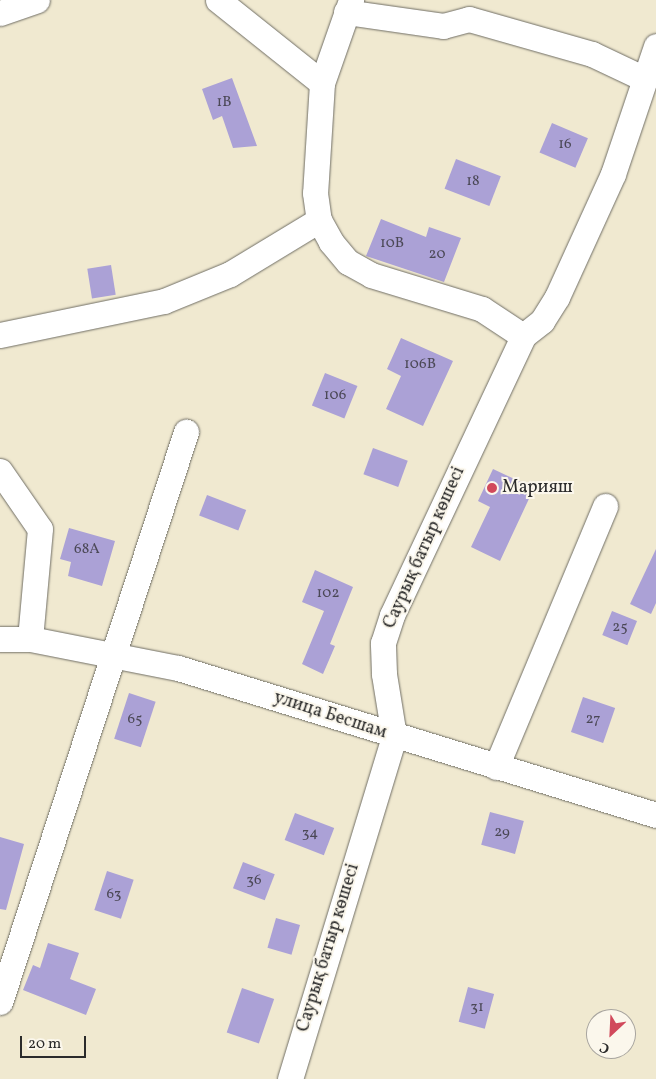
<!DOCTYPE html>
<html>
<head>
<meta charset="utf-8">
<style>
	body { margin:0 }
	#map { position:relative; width:656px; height:1079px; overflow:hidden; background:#f0e9d0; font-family:Vollkorn,serif }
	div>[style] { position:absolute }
	.building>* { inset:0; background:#aba1d6; transform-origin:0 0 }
	.roads { filter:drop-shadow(0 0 1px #706e65) drop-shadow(0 0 1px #706e65) }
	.minor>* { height:25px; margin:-12.5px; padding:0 12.5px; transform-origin:12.5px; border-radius:12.5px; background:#fff }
	.dots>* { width:14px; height:14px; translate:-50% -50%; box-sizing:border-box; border:2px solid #fbf7ec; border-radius:50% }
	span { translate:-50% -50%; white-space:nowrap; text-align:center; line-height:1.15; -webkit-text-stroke:4px #fbf7ec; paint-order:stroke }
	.number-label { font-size:15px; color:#4b4856 }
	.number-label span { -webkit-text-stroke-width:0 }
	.poi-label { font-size:18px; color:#2b2b2b }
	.left { translate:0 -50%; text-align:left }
	.street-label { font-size:18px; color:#2b2b2b }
	.north { position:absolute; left:586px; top:1009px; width:50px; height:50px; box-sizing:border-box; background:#fbf7ec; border:1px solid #a8a59f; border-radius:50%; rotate:205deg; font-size:14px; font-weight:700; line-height:20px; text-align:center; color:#2b2b2b }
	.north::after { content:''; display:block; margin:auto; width:18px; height:22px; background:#d1495b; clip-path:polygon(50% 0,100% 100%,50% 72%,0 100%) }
	.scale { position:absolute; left:20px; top:1036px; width:66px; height:22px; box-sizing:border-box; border:2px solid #2b2b2b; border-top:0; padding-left:6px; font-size:15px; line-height:18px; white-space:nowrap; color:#2b2b2b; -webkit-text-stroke:4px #fbf7ec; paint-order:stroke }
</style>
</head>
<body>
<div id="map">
	<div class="building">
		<div style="clip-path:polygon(232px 78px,257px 146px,233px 148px,222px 116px,213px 120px,202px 89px)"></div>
		<div style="left:552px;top:123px;width:39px;height:32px;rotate:23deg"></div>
		<div style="left:456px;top:159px;width:48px;height:32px;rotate:21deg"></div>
		<div style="clip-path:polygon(381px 219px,426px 237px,429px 227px,461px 238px,444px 282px,366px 256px)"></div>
		<div style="left:111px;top:265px;width:30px;height:24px;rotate:81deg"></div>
		<div style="clip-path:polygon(401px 338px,453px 361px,423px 426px,386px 409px,401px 376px,387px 369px)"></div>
		<div style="left:325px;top:373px;width:35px;height:35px;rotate:22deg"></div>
		<div style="left:373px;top:448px;width:37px;height:28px;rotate:20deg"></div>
		<div style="clip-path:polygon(493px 469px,534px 488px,500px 561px,471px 547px,490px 507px,478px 501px)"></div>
		<div style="left:207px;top:495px;width:42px;height:22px;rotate:21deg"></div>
		<div style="clip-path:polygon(69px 528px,115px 541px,102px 586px,68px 576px,71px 562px,60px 559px)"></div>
		<div style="clip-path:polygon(656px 549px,656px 603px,651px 614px,630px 604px)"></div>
		<div style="clip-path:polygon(315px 570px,353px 587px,330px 644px,335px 646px,323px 674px,302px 664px,324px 611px,302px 602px)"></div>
		<div style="left:612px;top:611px;width:27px;height:26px;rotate:22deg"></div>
		<div style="left:129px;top:693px;width:28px;height:48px;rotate:18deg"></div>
		<div style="left:583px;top:697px;width:34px;height:37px;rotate:19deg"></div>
		<div style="left:490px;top:812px;width:35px;height:34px;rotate:15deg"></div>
		<div style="left:295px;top:813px;width:42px;height:29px;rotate:21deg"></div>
		<div style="clip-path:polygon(0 837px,24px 844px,6px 910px,0 909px)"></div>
		<div style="left:243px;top:862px;width:34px;height:28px;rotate:21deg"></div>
		<div style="left:107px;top:871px;width:28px;height:41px;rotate:18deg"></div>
		<div style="left:276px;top:918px;width:25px;height:31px;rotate:16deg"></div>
		<div style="clip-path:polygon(48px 943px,79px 953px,70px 979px,96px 989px,86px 1015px,23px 990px,33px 965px,40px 968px)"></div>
		<div style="left:468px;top:987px;width:27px;height:36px;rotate:15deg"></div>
		<div style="left:242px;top:988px;width:34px;height:47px;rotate:19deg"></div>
	</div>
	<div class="roads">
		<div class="minor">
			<div style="left:218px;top:0;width:133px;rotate:38.6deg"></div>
			<div style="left:322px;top:83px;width:110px;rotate:93.6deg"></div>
			<div style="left:315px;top:193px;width:27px;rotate:82deg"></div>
			<div style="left:319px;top:220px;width:25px;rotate:61deg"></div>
			<div style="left:331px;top:242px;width:26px;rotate:50deg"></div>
			<div style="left:348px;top:262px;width:26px;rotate:29deg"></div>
			<div style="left:371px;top:275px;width:116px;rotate:17deg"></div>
			<div style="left:482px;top:309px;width:49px;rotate:33.4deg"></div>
			<div style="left:346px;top:12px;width:98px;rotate:8.2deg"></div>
			<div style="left:443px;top:26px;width:27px;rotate:-15deg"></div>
			<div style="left:469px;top:19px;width:128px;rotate:15.9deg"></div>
			<div style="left:592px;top:54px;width:59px;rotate:25.3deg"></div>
			<div style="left:0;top:13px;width:39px;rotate:-19deg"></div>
			<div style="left:322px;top:83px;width:88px;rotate:-70.7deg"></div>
			<div style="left:0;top:335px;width:167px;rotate:-11.7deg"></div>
			<div style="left:164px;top:301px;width:71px;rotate:-22.2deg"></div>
			<div style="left:230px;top:274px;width:104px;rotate:-31.2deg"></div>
			<div style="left:0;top:471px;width:70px;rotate:55.4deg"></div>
			<div style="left:40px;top:529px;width:110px;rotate:95.2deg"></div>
			<div style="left:0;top:639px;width:30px"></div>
			<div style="left:30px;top:639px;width:151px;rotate:11.1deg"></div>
			<div style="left:178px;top:668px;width:500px;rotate:17.09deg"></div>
			<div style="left:496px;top:767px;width:283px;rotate:-67.3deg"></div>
			<div style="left:0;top:1002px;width:600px;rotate:-71.93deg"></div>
			<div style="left:290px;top:1079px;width:358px;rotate:-73.1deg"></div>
			<div style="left:394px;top:736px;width:63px;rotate:-99.2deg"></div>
			<div style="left:384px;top:674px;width:31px;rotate:-92deg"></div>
			<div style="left:383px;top:643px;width:29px;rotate:-72deg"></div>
			<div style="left:392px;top:615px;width:308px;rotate:-64.8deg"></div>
			<div style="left:523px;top:336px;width:24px;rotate:-38deg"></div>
			<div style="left:542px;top:321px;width:28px;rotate:-58deg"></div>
			<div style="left:557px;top:297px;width:135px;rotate:-65.5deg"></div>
			<div style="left:613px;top:174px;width:135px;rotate:-71.4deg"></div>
		</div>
	</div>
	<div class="dots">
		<div style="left:492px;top:488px;background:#d1495b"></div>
	</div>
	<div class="number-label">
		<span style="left:224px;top:103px">1В</span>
		<span style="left:565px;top:145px">16</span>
		<span style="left:473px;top:182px">18</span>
		<span style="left:392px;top:244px">10В</span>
		<span style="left:437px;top:255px">20</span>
		<span style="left:420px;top:365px">106В</span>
		<span style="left:335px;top:396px">106</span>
		<span style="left:87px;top:550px">68А</span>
		<span style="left:328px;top:594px">102</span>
		<span style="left:620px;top:628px">25</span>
		<span style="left:135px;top:720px">65</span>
		<span style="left:593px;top:720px">27</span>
		<span style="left:502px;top:833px">29</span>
		<span style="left:310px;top:834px">34</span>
		<span style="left:254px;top:881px">36</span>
		<span style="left:114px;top:895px">63</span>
		<span style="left:477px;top:1008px">31</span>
	</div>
	<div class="poi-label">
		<span class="left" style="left:502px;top:488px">Марияш</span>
	</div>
	<div class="street-label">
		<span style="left:425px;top:548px;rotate:-66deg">Саурық батыр көшесі</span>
		<span style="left:330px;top:716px;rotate:18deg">улица Бесшам</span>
		<span style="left:329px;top:948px;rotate:-73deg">Саурық батыр көшесі</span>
	</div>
	<div class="north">С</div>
	<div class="scale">20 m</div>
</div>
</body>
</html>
